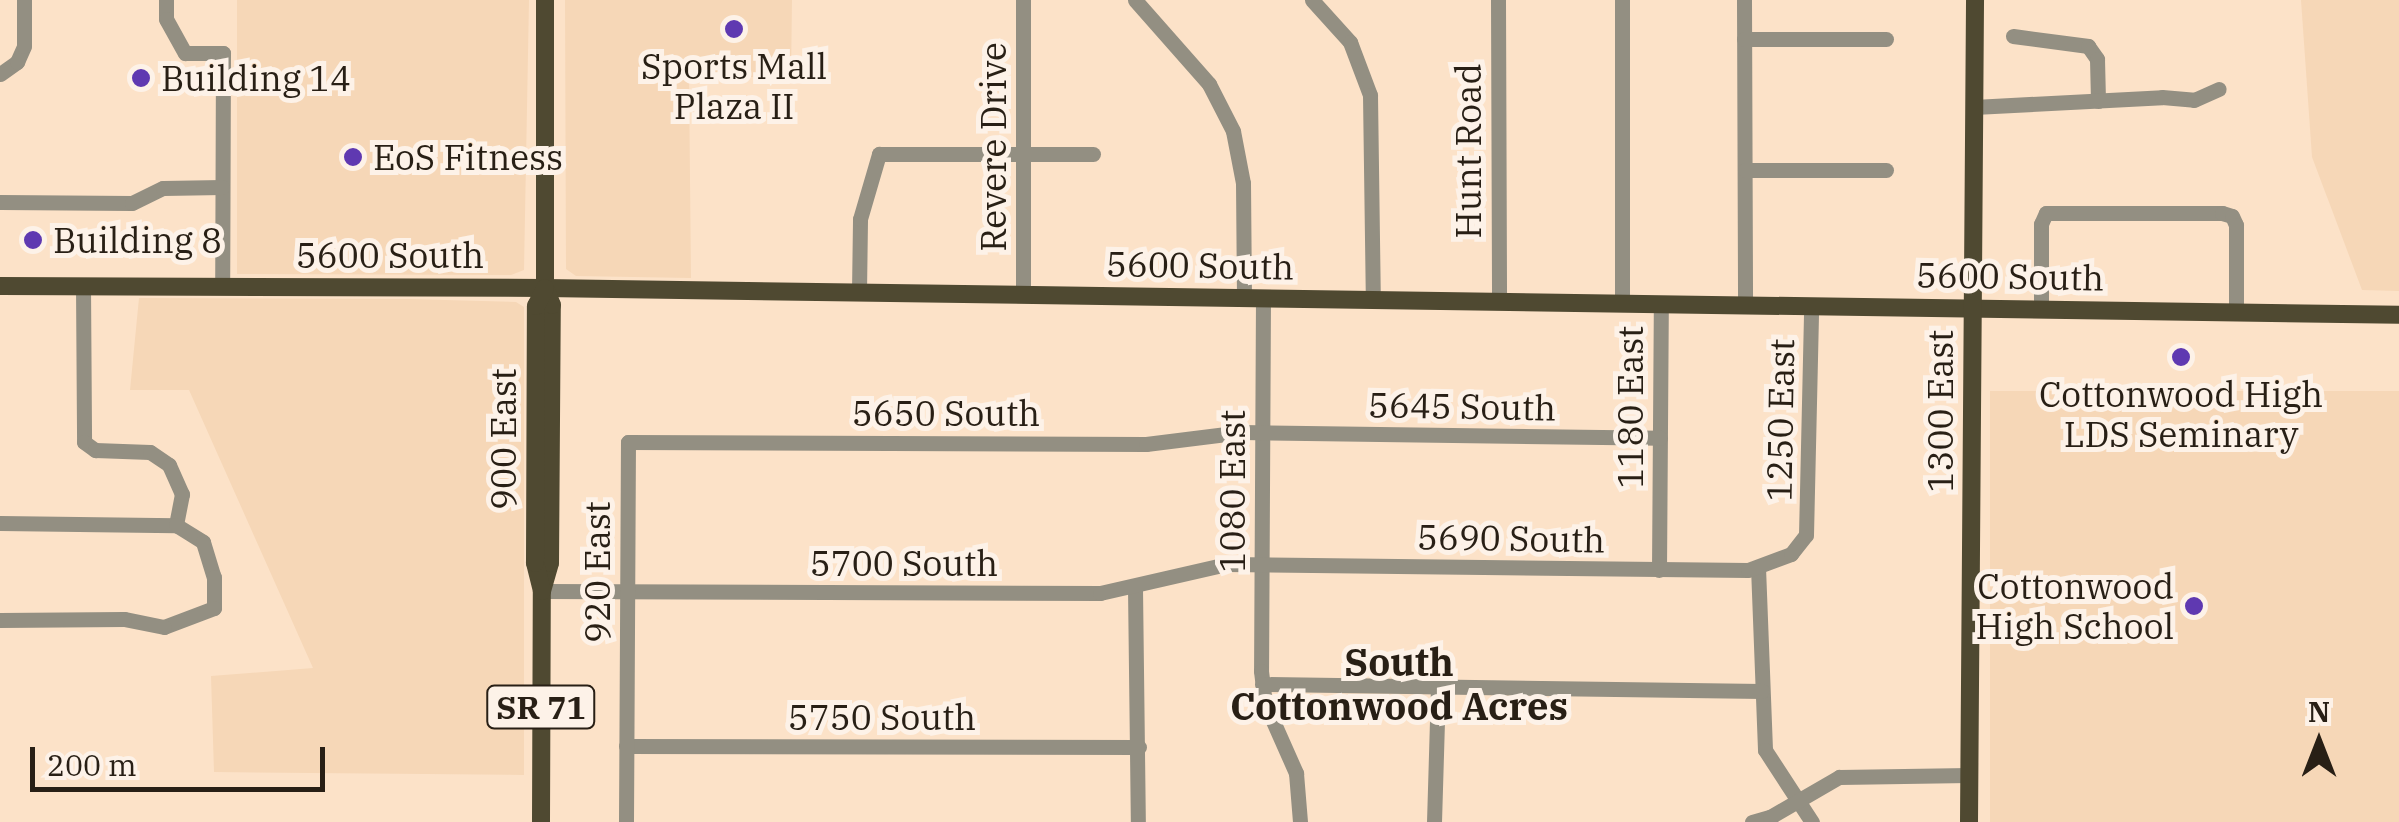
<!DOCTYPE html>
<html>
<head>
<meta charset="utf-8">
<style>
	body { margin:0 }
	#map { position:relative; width:2399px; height:822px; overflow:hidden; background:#fce2c8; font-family:"IBM Plex Serif",serif }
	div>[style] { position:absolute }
	.built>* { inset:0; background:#f6d7b7; transform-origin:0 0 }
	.minor>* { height:15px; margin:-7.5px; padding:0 7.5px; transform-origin:7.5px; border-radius:7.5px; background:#938f82 }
	.major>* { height:18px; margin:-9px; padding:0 9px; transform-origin:9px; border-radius:9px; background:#4f4931 }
	.dots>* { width:28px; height:28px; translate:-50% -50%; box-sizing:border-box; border:5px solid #fdf2e8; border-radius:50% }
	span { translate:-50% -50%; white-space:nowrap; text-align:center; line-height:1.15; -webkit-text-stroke:10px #fdf2e8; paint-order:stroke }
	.shield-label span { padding:2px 8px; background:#fdf2e8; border:2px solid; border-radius:8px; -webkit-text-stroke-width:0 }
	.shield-label { font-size:32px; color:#281f15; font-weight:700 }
	.poi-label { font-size:35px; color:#281f15 }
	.left { translate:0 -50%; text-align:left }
	.right { translate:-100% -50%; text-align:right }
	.street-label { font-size:35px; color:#281f15 }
	.neighbourhood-label { font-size:38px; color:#281f15; font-weight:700 }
	.north { position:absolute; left:2269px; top:692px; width:100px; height:100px; -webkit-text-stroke:8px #fdf2e8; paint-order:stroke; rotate:0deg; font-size:28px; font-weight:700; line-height:40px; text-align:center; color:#281f15 }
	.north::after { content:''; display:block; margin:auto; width:35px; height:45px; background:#281f15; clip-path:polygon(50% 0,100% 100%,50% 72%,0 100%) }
	.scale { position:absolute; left:30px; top:747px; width:295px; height:45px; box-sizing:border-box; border:5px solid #281f15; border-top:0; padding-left:12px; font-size:30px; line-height:35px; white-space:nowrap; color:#281f15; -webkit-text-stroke:8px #fdf2e8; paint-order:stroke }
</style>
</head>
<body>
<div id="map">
	<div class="built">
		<div style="clip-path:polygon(237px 0,529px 0,524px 270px,511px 275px,237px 274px)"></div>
		<div style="clip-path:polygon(565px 0,792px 0,791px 77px,689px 77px,691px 278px,576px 276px,566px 269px)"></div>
		<div style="clip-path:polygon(2301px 0,2399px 0,2399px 291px,2362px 290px,2312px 157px)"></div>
		<div style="clip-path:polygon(139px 298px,408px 299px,516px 302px,524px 307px,524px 775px,214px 772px,211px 676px,313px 668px,189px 390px,130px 390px)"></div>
		<div style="left:1990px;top:391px;width:409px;height:431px"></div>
	</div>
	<div class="minor">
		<div style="left:166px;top:0;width:19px;rotate:90deg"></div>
		<div style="left:166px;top:19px;width:39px;rotate:61deg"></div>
		<div style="left:185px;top:53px;width:38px"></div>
		<div style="left:223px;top:53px;width:233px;rotate:90.2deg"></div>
		<div style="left:1023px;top:0;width:295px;rotate:90deg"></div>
		<div style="left:1135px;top:0;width:112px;rotate:48.6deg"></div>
		<div style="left:1209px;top:84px;width:53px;rotate:62.9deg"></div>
		<div style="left:1233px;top:131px;width:53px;rotate:79.1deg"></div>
		<div style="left:1243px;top:183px;width:115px;rotate:89.5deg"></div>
		<div style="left:1312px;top:0;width:57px;rotate:47.9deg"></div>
		<div style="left:1350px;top:42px;width:57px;rotate:69.3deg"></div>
		<div style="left:1370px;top:95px;width:205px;rotate:89.2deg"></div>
		<div style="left:1498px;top:0;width:301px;rotate:89.8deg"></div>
		<div style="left:1622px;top:0;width:303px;rotate:90deg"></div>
		<div style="left:1744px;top:0;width:305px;rotate:89.8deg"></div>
		<div style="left:2013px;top:36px;width:76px;rotate:7.6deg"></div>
		<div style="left:2088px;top:46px;width:16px;rotate:55deg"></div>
		<div style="left:2097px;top:59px;width:42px;rotate:88.6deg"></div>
		<div style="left:1744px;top:39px;width:142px"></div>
		<div style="left:0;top:74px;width:21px;rotate:-35deg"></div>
		<div style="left:17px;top:62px;width:17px;rotate:-66deg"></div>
		<div style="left:24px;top:46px;width:46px;rotate:-90deg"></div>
		<div style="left:1974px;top:107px;width:188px;rotate:-3deg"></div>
		<div style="left:2162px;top:97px;width:32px;rotate:5deg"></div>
		<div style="left:2194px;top:100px;width:27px;rotate:-24deg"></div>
		<div style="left:1745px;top:170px;width:141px"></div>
		<div style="left:0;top:202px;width:132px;rotate:0.4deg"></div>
		<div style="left:132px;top:203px;width:34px;rotate:-26deg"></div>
		<div style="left:163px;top:188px;width:59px;rotate:-1deg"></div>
		<div style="left:83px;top:286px;width:156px;rotate:89.6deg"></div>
		<div style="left:84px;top:442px;width:14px;rotate:36deg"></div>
		<div style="left:95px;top:450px;width:55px;rotate:2.1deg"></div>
		<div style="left:150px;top:452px;width:23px;rotate:34deg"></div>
		<div style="left:169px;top:465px;width:32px;rotate:66deg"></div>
		<div style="left:182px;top:494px;width:32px;rotate:101deg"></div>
		<div style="left:859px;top:292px;width:73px;rotate:-89.2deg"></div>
		<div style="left:860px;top:219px;width:68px;rotate:-73.7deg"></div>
		<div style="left:879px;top:154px;width:214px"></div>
		<div style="left:1263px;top:298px;width:373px;rotate:90.3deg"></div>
		<div style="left:1261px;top:671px;width:32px;rotate:83deg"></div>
		<div style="left:1265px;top:703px;width:77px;rotate:66.1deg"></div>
		<div style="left:1296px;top:773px;width:49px;rotate:85.3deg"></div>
		<div style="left:2041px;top:309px;width:85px;rotate:-90deg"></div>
		<div style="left:2041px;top:224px;width:12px;rotate:-66deg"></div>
		<div style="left:2046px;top:213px;width:176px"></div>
		<div style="left:2222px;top:213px;width:10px;rotate:17deg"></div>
		<div style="left:2232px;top:216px;width:10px;rotate:66deg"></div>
		<div style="left:2236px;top:225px;width:87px;rotate:90deg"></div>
		<div style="left:0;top:523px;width:176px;rotate:0.7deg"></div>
		<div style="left:176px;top:525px;width:32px;rotate:32deg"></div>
		<div style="left:203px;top:542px;width:37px;rotate:73deg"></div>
		<div style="left:214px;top:577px;width:31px;rotate:90deg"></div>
		<div style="left:214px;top:608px;width:53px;rotate:159.2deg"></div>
		<div style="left:164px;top:627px;width:41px;rotate:-168.7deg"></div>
		<div style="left:124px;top:619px;width:124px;rotate:179.5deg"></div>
		<div style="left:1758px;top:567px;width:183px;rotate:87.8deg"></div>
		<div style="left:1765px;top:750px;width:86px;rotate:56.9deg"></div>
		<div style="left:1659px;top:570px;width:266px;rotate:-89.6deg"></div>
		<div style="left:1135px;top:588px;width:234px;rotate:89.3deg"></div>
		<div style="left:542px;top:591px;width:558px;rotate:0.21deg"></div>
		<div style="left:1100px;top:593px;width:130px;rotate:-12.9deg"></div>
		<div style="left:1227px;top:564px;width:521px;rotate:0.66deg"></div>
		<div style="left:1748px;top:570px;width:46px;rotate:-20.4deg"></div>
		<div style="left:1791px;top:554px;width:24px;rotate:-52deg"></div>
		<div style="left:1806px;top:535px;width:229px;rotate:-88.7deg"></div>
		<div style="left:1262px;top:684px;width:500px;rotate:0.8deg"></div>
		<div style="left:626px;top:746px;width:513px;rotate:0.11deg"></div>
		<div style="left:626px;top:822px;width:380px;rotate:-89.7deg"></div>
		<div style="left:628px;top:442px;width:518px;rotate:0.22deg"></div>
		<div style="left:1146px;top:444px;width:97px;rotate:-7.1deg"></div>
		<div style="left:1242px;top:432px;width:418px;rotate:0.8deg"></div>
		<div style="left:1434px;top:822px;width:136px;rotate:-88.3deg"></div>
		<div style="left:1752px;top:822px;width:19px;rotate:-16deg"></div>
		<div style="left:1770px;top:817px;width:80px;rotate:-30.1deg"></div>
		<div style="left:1839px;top:777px;width:130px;rotate:-0.9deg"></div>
	</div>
	<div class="major">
		<div style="left:0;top:286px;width:545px;rotate:0.21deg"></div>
		<div style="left:545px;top:288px;width:1854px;rotate:0.83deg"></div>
		<div style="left:542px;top:591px;width:29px;rotate:-74deg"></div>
		<div style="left:550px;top:563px;width:258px;rotate:-89.6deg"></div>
		<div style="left:552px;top:305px;width:18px;rotate:-112deg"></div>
		<div style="left:545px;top:288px;width:288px;rotate:-90deg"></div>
		<div style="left:541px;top:822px;width:231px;rotate:-89.8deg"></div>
		<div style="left:542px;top:591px;width:29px;rotate:-104deg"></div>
		<div style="left:535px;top:563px;width:257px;rotate:-89.8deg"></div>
		<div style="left:536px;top:306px;width:20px;rotate:-63deg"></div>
		<div style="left:1969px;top:822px;width:822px;rotate:-89.58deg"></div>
	</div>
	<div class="dots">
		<div style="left:734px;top:29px;background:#5f39b1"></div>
		<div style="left:141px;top:78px;background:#5f39b1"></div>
		<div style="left:353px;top:157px;background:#5f39b1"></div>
		<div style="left:33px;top:240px;background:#5f39b1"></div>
		<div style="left:2181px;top:357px;background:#5f39b1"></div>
		<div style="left:2194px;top:606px;background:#5f39b1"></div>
	</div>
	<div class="shield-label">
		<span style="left:541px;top:707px">SR 71</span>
	</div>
	<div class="poi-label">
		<span style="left:734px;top:86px">Sports Mall<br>Plaza II</span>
		<span class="left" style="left:161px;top:78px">Building 14</span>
		<span class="left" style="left:373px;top:157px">EoS Fitness</span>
		<span class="left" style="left:53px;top:240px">Building 8</span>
		<span style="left:2181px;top:414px">Cottonwood High<br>LDS Seminary</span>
		<span class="right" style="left:2174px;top:606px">Cottonwood<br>High School</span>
	</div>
	<div class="street-label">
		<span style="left:993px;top:147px;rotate:-90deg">Revere Drive</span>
		<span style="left:1468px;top:151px;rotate:-90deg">Hunt Road</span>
		<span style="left:390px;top:255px">5600 South</span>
		<span style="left:1200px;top:265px;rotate:1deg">5600 South</span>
		<span style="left:2010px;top:276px;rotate:1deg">5600 South</span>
		<span style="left:1462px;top:406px;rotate:1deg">5645 South</span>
		<span style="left:1630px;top:407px;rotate:-90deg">1180 East</span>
		<span style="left:1940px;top:411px;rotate:-90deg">1300 East</span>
		<span style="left:946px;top:413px">5650 South</span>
		<span style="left:1780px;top:420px;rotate:-89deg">1250 East</span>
		<span style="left:503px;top:439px;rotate:-90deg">900 East</span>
		<span style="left:1232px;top:491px;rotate:-90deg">1080 East</span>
		<span style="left:1511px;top:538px;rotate:1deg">5690 South</span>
		<span style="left:904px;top:563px">5700 South</span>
		<span style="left:597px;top:572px;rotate:-90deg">920 East</span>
		<span style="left:882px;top:717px">5750 South</span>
	</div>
	<div class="neighbourhood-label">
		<span style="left:1399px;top:684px">South<br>Cottonwood Acres</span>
	</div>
	<div class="north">N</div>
	<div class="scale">200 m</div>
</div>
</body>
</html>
